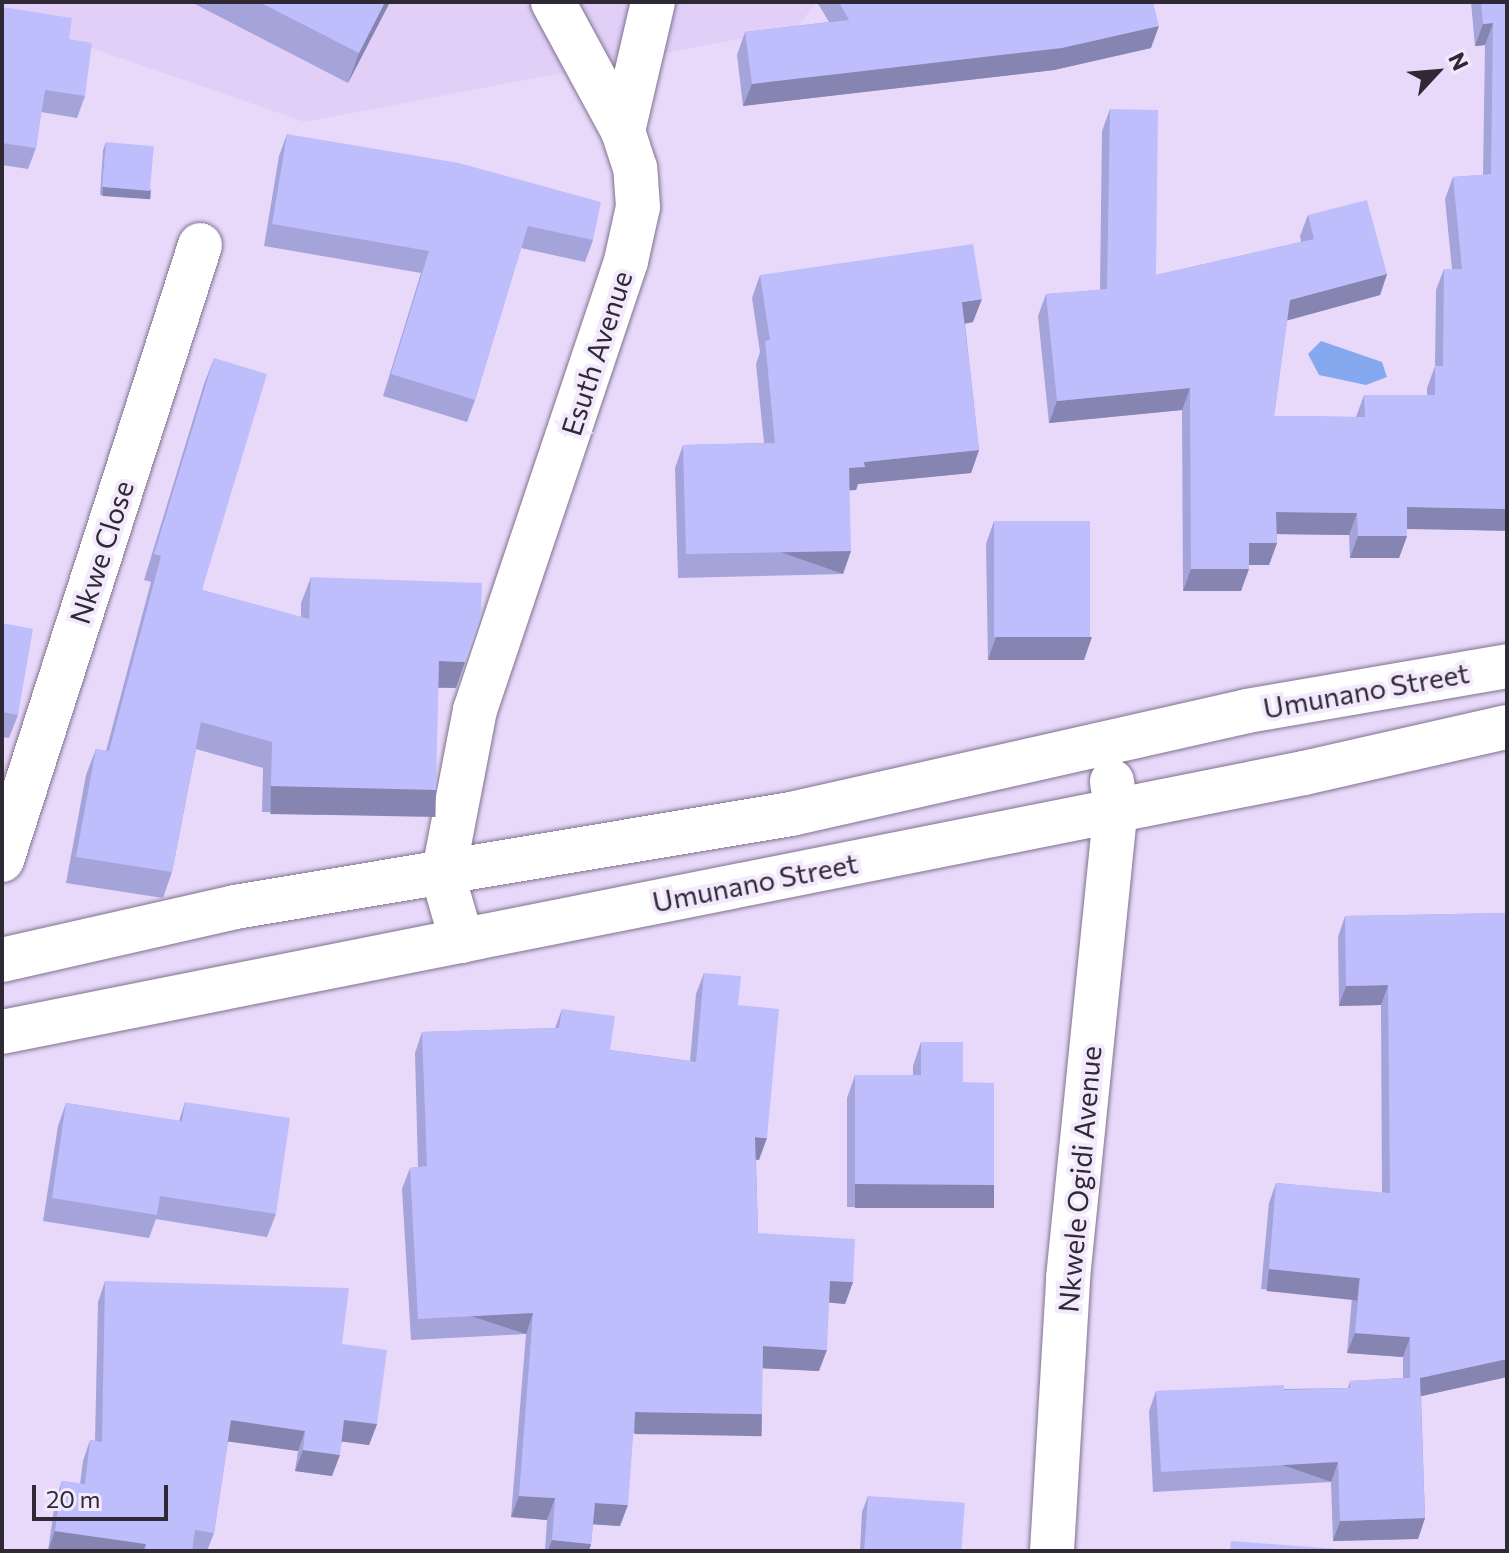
<!DOCTYPE html>
<html>
<head>
<meta charset="utf-8">
<style>
	body { margin:0 }
	#map { position:relative; width:1509px; height:1553px; overflow:hidden; background:#e8d9fa; font-family:Commissioner,sans-serif }
	div>[style] { position:absolute }
	.built>* { inset:0; background:#e1cff7 }
	.water>* { inset:0; background:#86a8ef }
	.roads { filter:drop-shadow(0 0 2px #807290) drop-shadow(0 0 2px #807290) }
	.street>* { height:44px; margin:-22px; padding:0 22px; transform-origin:22px; border-radius:22px; background:#fff }
	.wall>* { inset:0; background:#a4a3da }
	.shaded-wall>* { inset:0; background:#8685b1; transform-origin:0 0 }
	.building>* { inset:0; background:#bfbefd; transform-origin:0 0 }
	span { translate:-50% -50%; white-space:nowrap; text-align:center; line-height:1.15; -webkit-text-stroke:8px #f2e9fd; paint-order:stroke }
	.street-label { font-size:28px; color:#2f2936 }
	.frame { position:absolute; inset:0; border:4px solid #2f2936; pointer-events:none }
	.north { position:absolute; left:1397px; top:32px; width:80px; height:80px; -webkit-text-stroke:6px #f2e9fd; paint-order:stroke; rotate:64deg; font-size:22px; font-weight:700; line-height:32px; text-align:center; color:#2f2936 }
	.north::after { content:''; display:block; margin:auto; width:28px; height:36px; background:#2f2936; clip-path:polygon(50% 0,100% 100%,50% 72%,0 100%) }
	.scale { position:absolute; left:32px; top:1485px; width:136px; height:36px; box-sizing:border-box; border:4px solid #2f2936; border-top:0; padding-left:10px; font-size:24px; line-height:28px; white-space:nowrap; color:#2f2936; -webkit-text-stroke:6px #f2e9fd; paint-order:stroke }
</style>
</head>
<body>
<div id="map">
	<div class="built">
		<div style="clip-path:polygon(2px 2px,816px 2px,797px 28px,305px 122px,2px 17px)"></div>
	</div>
	<div class="water">
		<div style="clip-path:polygon(1321px 341px,1382px 362px,1387px 377px,1366px 385px,1319px 375px,1308px 354px)"></div>
	</div>
	<div class="roads">
		<div class="street">
			<div style="left:623px;top:131px;width:132px;rotate:-76.9deg"></div>
			<div style="left:2px;top:860px;width:646px;rotate:-72.15deg"></div>
			<div style="left:462px;top:941px;width:68px;rotate:-106.3deg"></div>
			<div style="left:443px;top:876px;width:169px;rotate:-79.1deg"></div>
			<div style="left:475px;top:710px;width:474px;rotate:-71.4deg"></div>
			<div style="left:626px;top:261px;width:55px;rotate:-77.5deg"></div>
			<div style="left:638px;top:207px;width:39px;rotate:-94deg"></div>
			<div style="left:635px;top:168px;width:39px;rotate:-108deg"></div>
			<div style="left:623px;top:131px;width:147px;rotate:-118.5deg"></div>
			<div style="left:2px;top:960px;width:239px;rotate:-12.8deg"></div>
			<div style="left:235px;top:907px;width:564px;rotate:-9.5deg"></div>
			<div style="left:791px;top:814px;width:467px;rotate:-12.7deg"></div>
			<div style="left:1247px;top:711px;width:264px;rotate:-9.8deg"></div>
			<div style="left:2px;top:1032px;width:1328px;rotate:-11.25deg"></div>
			<div style="left:1304px;top:773px;width:208px;rotate:-12.8deg"></div>
			<div style="left:1052px;top:1551px;width:273px;rotate:-86.6deg"></div>
			<div style="left:1068px;top:1278px;width:473px;rotate:-84.2deg"></div>
			<div style="left:1116px;top:807px;width:26px;rotate:-99deg"></div>
		</div>
	</div>
	<div class="wall">
		<div style="clip-path:polygon(191px 2px,390px 2px,348px 83px)"></div>
		<div style="clip-path:polygon(817px 2px,1153px 2px,1151px 48px,1054px 70px,743px 106px,737px 55px,745px 32px,829px 22px)"></div>
		<div style="clip-path:polygon(1471px 2px,1507px 2px,1507px 531px,1407px 528px,1407px 536px,1399px 558px,1350px 558px,1349px 535px,1277px 534px,1277px 543px,1269px 565px,1249px 565px,1241px 591px,1183px 591px,1182px 410px,1049px 423px,1038px 316px,1046px 294px,1100px 290px,1102px 131px,1110px 109px,1156px 275px,1301px 242px,1300px 236px,1308px 215px,1387px 274px,1380px 295px,1287px 320px,1274px 416px,1356px 417px,1364px 395px,1427px 395px,1427px 388px,1435px 366px,1436px 290px,1444px 269px,1452px 269px,1445px 199px,1453px 177px,1483px 175px,1485px 45px,1475px 46px)"></div>
		<div style="clip-path:polygon(2px 7px,69px 39px,85px 96px,77px 118px,41px 112px,36px 148px,28px 169px,2px 165px)"></div>
		<div style="clip-path:polygon(287px 134px,593px 240px,585px 262px,521px 248px,475px 400px,467px 422px,383px 396px,421px 273px,264px 246px,279px 156px)"></div>
		<div style="clip-path:polygon(106px 142px,151px 190px,148px 198px,100px 195px,103px 150px)"></div>
		<div style="clip-path:polygon(760px 275px,973px 322px,965px 324px,979px 450px,971px 473px,858px 484px,856px 490px,849px 490px,843px 574px,678px 578px,675px 468px,683px 445px,764px 443px,756px 364px,760px 352px,752px 298px)"></div>
		<div style="clip-path:polygon(214px 358px,202px 590px,301px 617px,301px 603px,311px 577px,465px 662px,456px 688px,438px 688px,426px 816px,262px 812px,263px 768px,196px 749px,172px 872px,163px 898px,66px 883px,86px 775px,96px 749px,106px 751px,151px 582px,144px 580px,204px 384px)"></div>
		<div style="clip-path:polygon(994px 521px,1084px 660px,988px 660px,986px 544px)"></div>
		<div style="clip-path:polygon(2px 623px,18px 715px,9px 738px,2px 737px)"></div>
		<div style="clip-path:polygon(1507px 913px,1507px 1377px,1421px 1396px,1425px 1518px,1418px 1539px,1333px 1541px,1331px 1482px,1153px 1492px,1149px 1411px,1156px 1391px,1348px 1388px,1350px 1381px,1403px 1378px,1403px 1357px,1347px 1353px,1352px 1298px,1261px 1289px,1269px 1203px,1276px 1183px,1382px 1193px,1381px 1005px,1339px 1006px,1338px 937px,1345px 916px)"></div>
		<div style="clip-path:polygon(704px 973px,738px 1005px,759px 1160px,756px 1159px,758px 1233px,853px 1282px,845px 1304px,829px 1302px,819px 1371px,762px 1368px,762px 1414px,754px 1435px,633px 1433px,620px 1526px,593px 1524px,591px 1544px,589px 1551px,545px 1551px,547px 1520px,511px 1517px,526px 1334px,411px 1340px,402px 1189px,410px 1168px,418px 1167px,415px 1053px,422px 1032px,555px 1028px,562px 1009px,610px 1050px,690px 1061px,696px 994px)"></div>
		<div style="clip-path:polygon(921px 1042px,963px 1082px,985px 1208px,847px 1207px,847px 1098px,855px 1075px,913px 1075px,913px 1066px)"></div>
		<div style="clip-path:polygon(185px 1102px,276px 1214px,267px 1237px,156px 1219px,149px 1238px,43px 1221px,58px 1126px,66px 1103px,179px 1121px)"></div>
		<div style="clip-path:polygon(105px 1281px,342px 1344px,377px 1424px,369px 1445px,342px 1441px,332px 1476px,295px 1471px,298px 1451px,228px 1441px,214px 1533px,207px 1551px,48px 1551px,55px 1502px,62px 1481px,80px 1484px,83px 1461px,90px 1440px,95px 1441px,98px 1302px)"></div>
		<div style="clip-path:polygon(868px 1496px,963px 1551px,860px 1551px,862px 1512px)"></div>
	</div>
	<div class="shaded-wall">
		<div style="clip-path:polygon(385px 2px,390px 2px,348px 83px,359px 53px)"></div>
		<div style="clip-path:polygon(1493px 23px,1485px 45px,1475px 46px,1483px 24px)"></div>
		<div style="clip-path:polygon(1159px 26px,1151px 48px,1054px 70px,743px 106px,752px 84px)"></div>
		<div style="left:103px;top:187px;width:48px;height:9px;rotate:4deg"></div>
		<div style="clip-path:polygon(1387px 274px,1380px 295px,1282px 322px,1290px 300px)"></div>
		<div style="clip-path:polygon(982px 299px,973px 322px,954px 325px,962px 302px)"></div>
		<div style="clip-path:polygon(1190px 388px,1182px 410px,1049px 423px,1057px 401px)"></div>
		<div style="clip-path:polygon(979px 450px,971px 473px,858px 484px,856px 490px,840px 491px,849px 468px,864px 462px)"></div>
		<div style="left:1407px;top:507px;width:100px;height:22px;rotate:1deg"></div>
		<div style="clip-path:polygon(1276px 512px,1357px 513px,1349px 535px,1269px 534px)"></div>
		<div style="clip-path:polygon(1358px 536px,1407px 536px,1399px 558px,1350px 558px)"></div>
		<div style="clip-path:polygon(1249px 543px,1277px 543px,1269px 565px,1241px 565px)"></div>
		<div style="left:851px;top:551px;width:24px;height:165px;rotate:109deg"></div>
		<div style="clip-path:polygon(1191px 569px,1249px 569px,1241px 591px,1183px 591px)"></div>
		<div style="clip-path:polygon(996px 637px,1092px 637px,1084px 660px,988px 660px)"></div>
		<div style="clip-path:polygon(439px 661px,465px 662px,456px 688px,429px 687px)"></div>
		<div style="left:271px;top:786px;width:165px;height:28px;rotate:1deg"></div>
		<div style="clip-path:polygon(1388px 985px,1381px 1005px,1339px 1006px,1346px 986px)"></div>
		<div style="clip-path:polygon(755px 1137px,767px 1138px,759px 1160px,747px 1159px)"></div>
		<div style="left:855px;top:1184px;width:139px;height:24px"></div>
		<div style="left:1269px;top:1269px;width:91px;height:22px;rotate:6deg"></div>
		<div style="clip-path:polygon(830px 1281px,853px 1282px,845px 1304px,823px 1302px)"></div>
		<div style="left:533px;top:1313px;width:22px;height:115px;rotate:108deg"></div>
		<div style="clip-path:polygon(1355px 1333px,1410px 1337px,1403px 1357px,1347px 1353px)"></div>
		<div style="clip-path:polygon(763px 1346px,827px 1350px,819px 1371px,755px 1368px)"></div>
		<div style="clip-path:polygon(1507px 1359px,1507px 1377px,1413px 1398px,1420px 1378px)"></div>
		<div style="left:635px;top:1412px;width:127px;height:22px;rotate:1deg"></div>
		<div style="clip-path:polygon(231px 1420px,305px 1431px,298px 1451px,224px 1441px)"></div>
		<div style="clip-path:polygon(344px 1420px,377px 1424px,369px 1445px,337px 1441px)"></div>
		<div style="clip-path:polygon(303px 1450px,340px 1455px,332px 1476px,295px 1471px)"></div>
		<div style="left:1338px;top:1462px;width:21px;height:177px;rotate:109deg"></div>
		<div style="clip-path:polygon(519px 1496px,555px 1498px,547px 1520px,511px 1517px)"></div>
		<div style="clip-path:polygon(595px 1503px,628px 1505px,620px 1526px,587px 1524px)"></div>
		<div style="clip-path:polygon(1425px 1518px,1418px 1539px,1333px 1541px,1340px 1521px)"></div>
		<div style="clip-path:polygon(55px 1531px,146px 1544px,143px 1551px,48px 1551px)"></div>
		<div style="clip-path:polygon(552px 1540px,591px 1544px,589px 1551px,548px 1551px)"></div>
	</div>
	<div class="building">
		<div style="clip-path:polygon(259px 2px,385px 2px,359px 53px)"></div>
		<div style="clip-path:polygon(839px 2px,1153px 2px,1159px 26px,1062px 48px,752px 84px,745px 32px,849px 20px)"></div>
		<div style="clip-path:polygon(1481px 2px,1507px 2px,1507px 509px,1407px 507px,1407px 536px,1358px 536px,1357px 513px,1276px 512px,1277px 543px,1249px 543px,1249px 569px,1191px 569px,1190px 388px,1057px 401px,1046px 294px,1107px 289px,1110px 109px,1158px 110px,1156px 275px,1314px 239px,1308px 215px,1367px 200px,1387px 274px,1290px 300px,1274px 416px,1365px 417px,1364px 395px,1435px 395px,1435px 366px,1443px 366px,1444px 269px,1462px 269px,1453px 177px,1491px 174px,1493px 23px,1483px 24px)"></div>
		<div style="clip-path:polygon(2px 7px,72px 18px,69px 39px,92px 43px,85px 96px,45px 90px,36px 148px,2px 143px)"></div>
		<div style="clip-path:polygon(287px 134px,459px 163px,601px 202px,593px 240px,528px 226px,475px 400px,391px 374px,429px 251px,272px 224px)"></div>
		<div style="left:106px;top:142px;width:48px;height:45px;rotate:5deg"></div>
		<div style="clip-path:polygon(973px 244px,982px 299px,962px 302px,979px 450px,864px 462px,865px 467px,849px 468px,851px 551px,686px 554px,683px 445px,775px 443px,765px 341px,770px 340px,760px 275px)"></div>
		<div style="clip-path:polygon(214px 358px,267px 374px,202px 590px,309px 619px,311px 577px,482px 583px,481px 615px,465px 662px,439px 661px,436px 790px,271px 786px,272px 742px,201px 722px,172px 872px,76px 857px,96px 749px,109px 751px,161px 556px,154px 554px)"></div>
		<div style="left:994px;top:521px;width:96px;height:116px"></div>
		<div style="clip-path:polygon(2px 623px,33px 629px,18px 715px,2px 712px)"></div>
		<div style="clip-path:polygon(1507px 913px,1507px 1359px,1420px 1378px,1425px 1518px,1340px 1521px,1338px 1462px,1161px 1472px,1156px 1391px,1284px 1385px,1284px 1390px,1350px 1388px,1350px 1381px,1410px 1378px,1410px 1337px,1355px 1333px,1360px 1278px,1269px 1269px,1276px 1183px,1390px 1193px,1388px 985px,1346px 986px,1345px 916px)"></div>
		<div style="clip-path:polygon(704px 973px,741px 976px,738px 1005px,779px 1009px,767px 1138px,755px 1137px,758px 1233px,855px 1239px,853px 1282px,830px 1281px,827px 1350px,763px 1346px,762px 1414px,635px 1412px,628px 1505px,595px 1503px,591px 1544px,552px 1540px,555px 1498px,519px 1496px,533px 1313px,418px 1319px,410px 1168px,427px 1166px,422px 1032px,559px 1028px,562px 1009px,615px 1016px,610px 1050px,696px 1062px)"></div>
		<div style="clip-path:polygon(921px 1042px,963px 1042px,963px 1082px,994px 1083px,994px 1185px,855px 1184px,855px 1075px,921px 1075px)"></div>
		<div style="clip-path:polygon(185px 1102px,290px 1118px,276px 1214px,160px 1196px,157px 1215px,52px 1198px,66px 1103px,182px 1121px)"></div>
		<div style="clip-path:polygon(105px 1281px,349px 1288px,342px 1344px,387px 1350px,377px 1424px,344px 1420px,340px 1455px,303px 1450px,305px 1431px,231px 1420px,214px 1533px,195px 1530px,192px 1551px,145px 1551px,146px 1544px,55px 1531px,62px 1481px,85px 1484px,90px 1440px,102px 1442px)"></div>
		<div style="left:868px;top:1496px;width:97px;height:55px;rotate:4deg"></div>
		<div style="clip-path:polygon(1231px 1541px,1363px 1551px,1230px 1551px)"></div>
	</div>
	<div class="street-label">
		<span style="left:596px;top:353px;rotate:-72deg">Esuth Avenue</span>
		<span style="left:101px;top:552px;rotate:-72deg">Nkwe Close</span>
		<span style="left:1366px;top:690px;rotate:-10deg">Umunano Street</span>
		<span style="left:755px;top:882px;rotate:-11deg">Umunano Street</span>
		<span style="left:1079px;top:1179px;rotate:-85deg">Nkwele Ogidi Avenue</span>
	</div>
	<div class="frame"></div>
	<div class="north">N</div>
	<div class="scale">20 m</div>
</div>
</body>
</html>
